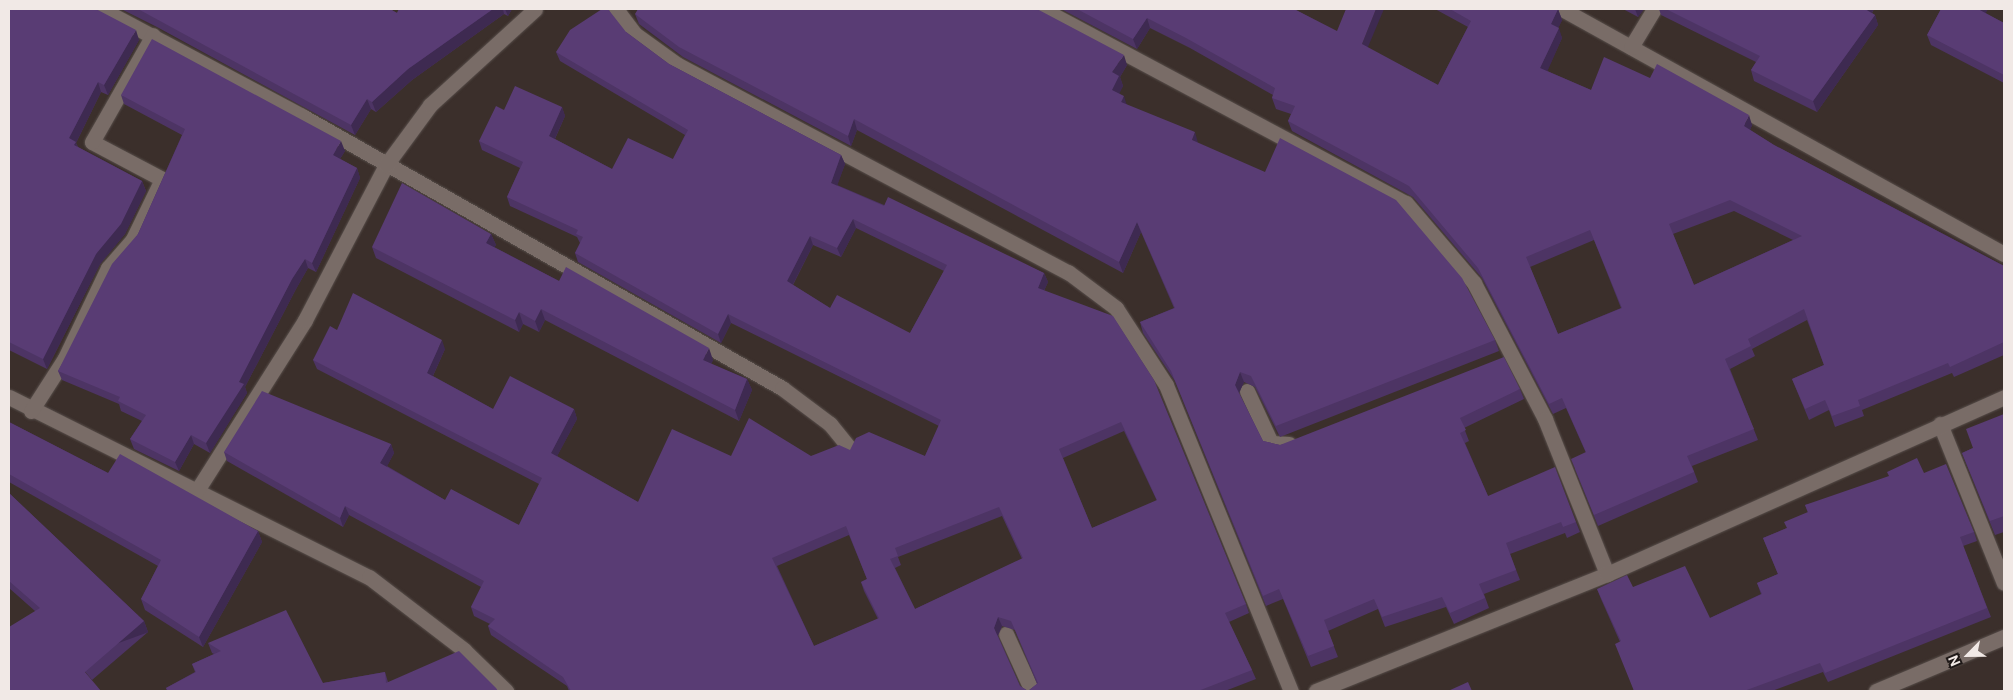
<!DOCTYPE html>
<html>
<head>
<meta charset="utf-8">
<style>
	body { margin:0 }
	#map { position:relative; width:2013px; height:700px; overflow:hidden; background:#3b2f2b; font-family:"DM Sans",sans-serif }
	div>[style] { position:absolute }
	.roads { filter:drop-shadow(0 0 1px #574e4a) drop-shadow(0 0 1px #574e4a) }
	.minor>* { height:15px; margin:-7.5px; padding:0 7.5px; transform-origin:7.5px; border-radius:7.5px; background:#796c67 }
	.wall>* { inset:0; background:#4d3464 }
	.shaded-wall>* { inset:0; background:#3e2a51; transform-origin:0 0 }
	.building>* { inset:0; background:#593c74 }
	span { translate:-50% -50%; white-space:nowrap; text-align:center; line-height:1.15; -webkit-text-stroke:5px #1e1817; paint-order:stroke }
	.frame { position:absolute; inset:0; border:10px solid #f1e9e6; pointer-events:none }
	.north { position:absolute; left:1943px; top:630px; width:50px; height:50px; -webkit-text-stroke:4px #1e1817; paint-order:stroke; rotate:247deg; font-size:14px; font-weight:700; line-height:20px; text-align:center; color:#f1e9e6 }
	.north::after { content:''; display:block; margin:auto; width:18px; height:22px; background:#f1e9e6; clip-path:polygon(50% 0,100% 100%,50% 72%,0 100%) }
</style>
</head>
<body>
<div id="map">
	<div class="roads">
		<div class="minor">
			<div style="left:101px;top:9px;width:228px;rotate:28deg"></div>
			<div style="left:302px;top:116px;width:552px;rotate:29.54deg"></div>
			<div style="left:782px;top:388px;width:60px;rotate:36.9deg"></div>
			<div style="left:830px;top:424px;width:33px;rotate:51deg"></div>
			<div style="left:616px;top:9px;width:31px;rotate:53deg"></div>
			<div style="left:635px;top:34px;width:53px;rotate:35.8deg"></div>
			<div style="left:678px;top:65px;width:442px;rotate:28deg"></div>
			<div style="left:1068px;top:272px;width:60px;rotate:36.9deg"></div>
			<div style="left:1116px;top:308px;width:92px;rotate:57deg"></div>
			<div style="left:1166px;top:385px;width:331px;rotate:67.8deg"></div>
			<div style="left:1042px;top:9px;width:412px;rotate:28.1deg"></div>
			<div style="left:1406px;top:203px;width:105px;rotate:49.6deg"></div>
			<div style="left:1474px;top:283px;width:153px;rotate:62.4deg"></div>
			<div style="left:1545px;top:419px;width:167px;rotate:68.2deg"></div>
			<div style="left:1562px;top:9px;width:505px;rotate:29deg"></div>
			<div style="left:1631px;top:47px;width:44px;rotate:-58.8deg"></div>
			<div style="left:1247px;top:391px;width:57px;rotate:65.2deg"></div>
			<div style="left:1271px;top:443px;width:18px;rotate:3deg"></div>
			<div style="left:9px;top:397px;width:402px;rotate:26.6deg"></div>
			<div style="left:369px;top:577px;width:120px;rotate:37.5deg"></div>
			<div style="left:464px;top:650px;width:59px;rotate:44.3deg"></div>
			<div style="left:31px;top:411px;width:63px;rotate:-57.3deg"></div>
			<div style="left:65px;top:358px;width:100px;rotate:-64.5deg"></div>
			<div style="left:108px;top:268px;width:38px;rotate:-49deg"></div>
			<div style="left:133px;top:239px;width:67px;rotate:-64.2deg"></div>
			<div style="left:162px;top:179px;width:79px;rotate:-152.1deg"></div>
			<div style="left:92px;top:142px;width:123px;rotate:-60.3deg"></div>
			<div style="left:1940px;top:424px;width:171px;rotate:68.1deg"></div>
			<div style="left:196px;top:492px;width:204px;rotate:-57.6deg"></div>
			<div style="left:305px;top:320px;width:175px;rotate:-62.4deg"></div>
			<div style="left:386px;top:165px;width:74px;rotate:-53.7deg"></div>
			<div style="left:430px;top:105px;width:142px;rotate:-42.4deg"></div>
			<div style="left:1006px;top:634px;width:63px;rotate:65.5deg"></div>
			<div style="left:1316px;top:691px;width:314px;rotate:-21.9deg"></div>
			<div style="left:1607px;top:574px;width:435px;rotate:-24deg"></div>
			<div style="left:1876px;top:691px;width:139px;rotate:-22.9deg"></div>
		</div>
	</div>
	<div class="wall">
		<div style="clip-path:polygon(9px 9px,139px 40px,108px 95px,101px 92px,76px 143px,78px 147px,142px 181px,146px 191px,125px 234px,100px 264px,47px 369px,9px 350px)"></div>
		<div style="clip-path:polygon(121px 9px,390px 9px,397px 13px,399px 9px,512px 9px,508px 16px,504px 14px,412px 80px,376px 112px,371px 109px,355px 135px,157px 27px)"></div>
		<div style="clip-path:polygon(evenodd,1061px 9px,1294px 9px,1438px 85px,1468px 27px,1435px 9px,1558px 9px,1562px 20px,1558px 28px,1562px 38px,1547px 71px,1591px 90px,1752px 125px,1750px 130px,1774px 145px,2004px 266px,2004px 355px,1954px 377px,1952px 373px,1862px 410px,1864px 416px,1835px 427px,1829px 410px,1809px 420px,1792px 379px,1824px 365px,1807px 320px,1752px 349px,1755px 356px,1730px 369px,1758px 440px,1692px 466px,1698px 482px,1598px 526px,1575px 469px,1586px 453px,1566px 408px,1553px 414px,1482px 278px,1413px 197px,1292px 131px,1288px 121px,1291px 114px,1276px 109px,1272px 98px,1273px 95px,1190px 48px,1150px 28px,1137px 49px,1061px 9px,1734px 211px,1793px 240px,1694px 285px,1673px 234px,1734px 211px,1061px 9px,1594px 240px,1621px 308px,1558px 334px,1530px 267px,1594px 240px)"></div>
		<div style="clip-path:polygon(1623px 9px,1644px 9px,1638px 17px)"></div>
		<div style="clip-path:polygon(1659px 9px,1874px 9px,1872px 13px,1875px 15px,1878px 25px,1817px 112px,1754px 81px,1751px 70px,1756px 62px,1661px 15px)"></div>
		<div style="clip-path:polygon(1941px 9px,1988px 9px,1985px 13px,2004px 23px,2004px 83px,1931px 45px,1927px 35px)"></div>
		<div style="clip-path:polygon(635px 14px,1127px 65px,1120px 77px,1123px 86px,1119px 93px,1127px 105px,1198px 143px,1495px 340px,1499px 351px,1280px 437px,1255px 387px,1244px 382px,1239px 393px,1263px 441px,1280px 445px,1520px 389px,1524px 399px,1464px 428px,1469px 441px,1465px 443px,1488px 496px,1576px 522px,1580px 532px,1567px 538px,1565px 533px,1510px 554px,1520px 580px,1484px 594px,1489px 608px,1454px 624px,1446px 607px,1385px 627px,1378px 609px,1328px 631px,1338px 657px,1311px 667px,1283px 599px,1266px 606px,1175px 381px,1143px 333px,1140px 322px,1174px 308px,1141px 232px,1123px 273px,857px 130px,851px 146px,683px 57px,639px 24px)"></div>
		<div style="clip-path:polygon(evenodd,626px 32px,669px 64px,841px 155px,845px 164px,837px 185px,1044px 273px,1048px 282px,1044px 291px,1246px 604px,1249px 613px,1229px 622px,1252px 670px,1256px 679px,1225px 691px,569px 691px,567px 686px,491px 635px,488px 626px,490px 624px,474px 616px,471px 607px,481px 587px,349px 515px,343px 527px,227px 461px,224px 452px,391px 444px,394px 453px,387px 466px,445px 500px,519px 525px,539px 484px,317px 369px,313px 360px,337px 330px,445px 349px,433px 376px,493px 409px,574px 409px,577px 419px,557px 456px,638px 502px,731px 456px,811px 456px,850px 450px,925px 456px,939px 426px,731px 323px,721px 343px,578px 262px,575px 253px,580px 243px,577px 237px,510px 206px,507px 197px,520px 168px,482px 150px,479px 141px,504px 110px,562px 107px,565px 116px,555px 139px,612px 169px,673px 159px,685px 135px,560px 61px,556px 52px,626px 32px,856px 228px,944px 271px,910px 333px,830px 308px,793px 285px,813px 245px,841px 257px,856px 228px,626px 32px,1124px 431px,1157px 501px,1092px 528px,1063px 458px,1124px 431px,626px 32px,1002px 516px,1022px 559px,915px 609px,895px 568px,901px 565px,898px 557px,1002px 516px,626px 32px,849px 535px,867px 579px,861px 582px,864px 591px,878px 619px,814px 646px,777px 566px,849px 535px,626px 32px,1002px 626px,1015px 630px,1037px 684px,1028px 691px,1020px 686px,998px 636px,1002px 626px)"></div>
		<div style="clip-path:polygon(121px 95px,345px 151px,340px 159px,357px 168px,360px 178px,316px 272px,308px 268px,296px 289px,245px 387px,247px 393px,210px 453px,194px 444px,179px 471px,134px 449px,130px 439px,142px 421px,121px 411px,119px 404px,62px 380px,58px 371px,138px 234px,182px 135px,124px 104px)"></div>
		<div style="clip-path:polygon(491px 234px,496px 245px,494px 247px,559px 281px,713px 360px,711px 364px,747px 379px,752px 390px,739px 421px,545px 320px,539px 332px,523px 324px,519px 332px,376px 258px,372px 247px)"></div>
		<div style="clip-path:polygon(2004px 414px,2004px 532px,1995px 535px,1962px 453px,1973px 448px)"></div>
		<div style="clip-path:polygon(9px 422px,108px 473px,258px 531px,262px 542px,203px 647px,145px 610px,141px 599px,158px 566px,9px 482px)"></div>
		<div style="clip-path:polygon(1924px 473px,1974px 532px,1977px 541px,1963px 546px,1991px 617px,1828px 682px,1823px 672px,1772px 691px,1634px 691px,1620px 642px,1601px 599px,1597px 589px,1633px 587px,1710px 618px,1761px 594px,1757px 583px,1778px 574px,1763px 538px,1787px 528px,1808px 513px,1805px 505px)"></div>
		<div style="clip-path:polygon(9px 493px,144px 621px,148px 632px,92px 680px,35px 611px,9px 588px)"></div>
		<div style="clip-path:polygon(208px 643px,323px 683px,385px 672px,388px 682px,498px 691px,167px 691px,166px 688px,195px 672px,192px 664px,214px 654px,212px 653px)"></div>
	</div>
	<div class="shaded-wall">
		<div style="clip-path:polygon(493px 9px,503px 9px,504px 14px,412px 80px,376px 112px,372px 102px,408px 69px)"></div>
		<div style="clip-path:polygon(505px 9px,512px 9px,508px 16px)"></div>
		<div style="clip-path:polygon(1376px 9px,1384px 9px,1365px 54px,1362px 44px)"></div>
		<div style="clip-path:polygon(1558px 9px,1562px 20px,1555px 35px,1551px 24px)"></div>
		<div style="clip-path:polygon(1635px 9px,1644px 9px,1638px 17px)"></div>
		<div style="clip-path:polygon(1865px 9px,1874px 9px,1868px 19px)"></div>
		<div style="clip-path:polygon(1978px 9px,1988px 9px,1982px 20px)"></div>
		<div style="clip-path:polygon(1875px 15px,1878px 25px,1817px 112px,1813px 101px)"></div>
		<div style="clip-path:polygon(1147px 18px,1150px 28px,1137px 49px,1133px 39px)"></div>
		<div style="clip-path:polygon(1559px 28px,1562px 38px,1544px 79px,1540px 68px)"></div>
		<div style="clip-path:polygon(136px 30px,139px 40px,108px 95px,104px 85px)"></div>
		<div style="clip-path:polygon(1124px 55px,1127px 65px,1120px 77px,1123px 86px,1116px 101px,1112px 90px,1112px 72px)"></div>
		<div style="clip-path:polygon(98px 82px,101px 92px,76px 143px,79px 152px,77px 155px,69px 138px)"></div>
		<div style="clip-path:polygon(1124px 96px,1127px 106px,1121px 102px)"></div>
		<div style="clip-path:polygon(367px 99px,371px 109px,355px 135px,351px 125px)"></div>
		<div style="clip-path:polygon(562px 107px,565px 116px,552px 145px,549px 136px)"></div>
		<div style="clip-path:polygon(1749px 115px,1752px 125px,1748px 136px,1744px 126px)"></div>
		<div style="clip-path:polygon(854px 119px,857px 130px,851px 146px,848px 136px)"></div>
		<div style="clip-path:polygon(1195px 132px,1198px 143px,1192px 140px)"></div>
		<div style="clip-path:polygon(341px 141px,345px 151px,336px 165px,333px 155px)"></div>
		<div style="clip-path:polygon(841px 155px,845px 164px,835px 192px,831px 183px)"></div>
		<div style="clip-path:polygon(357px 168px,360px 178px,316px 272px,312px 263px)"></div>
		<div style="clip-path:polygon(142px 181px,146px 191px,125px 234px,100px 264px,47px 369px,43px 359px,96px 254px)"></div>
		<div style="clip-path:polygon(853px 219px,856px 228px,841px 257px,837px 248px)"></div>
		<div style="clip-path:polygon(1137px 222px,1141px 232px,1123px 273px,1119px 262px)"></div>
		<div style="clip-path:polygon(491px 234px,496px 245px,490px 254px,486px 243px)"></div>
		<div style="clip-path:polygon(810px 236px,813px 245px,790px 290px,787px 281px)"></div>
		<div style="clip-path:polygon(305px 259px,308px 268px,296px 289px,245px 387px,247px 393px,210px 453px,206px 443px,292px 279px)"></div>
		<div style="clip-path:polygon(1044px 273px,1048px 282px,1041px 297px,1038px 288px)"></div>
		<div style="clip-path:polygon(541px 309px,545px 320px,539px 332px,535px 321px)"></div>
		<div style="clip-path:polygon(519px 312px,523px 324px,519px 332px,515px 320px)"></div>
		<div style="clip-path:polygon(728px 314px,731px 323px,721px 343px,718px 334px)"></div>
		<div style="clip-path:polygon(442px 340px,445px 349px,430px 382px,427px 373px)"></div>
		<div style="clip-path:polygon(709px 348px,713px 360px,707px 372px,703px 360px)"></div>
		<div style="clip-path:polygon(1240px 372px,1244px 382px,1238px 395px,1235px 385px)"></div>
		<div style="clip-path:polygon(747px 379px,752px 390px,739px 421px,735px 410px)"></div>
		<div style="clip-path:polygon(574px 409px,577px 419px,554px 462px,551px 453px)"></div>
		<div style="clip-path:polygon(191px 435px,194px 444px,179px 471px,175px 462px)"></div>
		<div style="clip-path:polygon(391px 444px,394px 453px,384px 472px,380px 463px)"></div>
		<div style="clip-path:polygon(345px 506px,349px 515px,343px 527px,340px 518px)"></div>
		<div style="clip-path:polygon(258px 531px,262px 542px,203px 647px,199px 637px)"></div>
		<div style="clip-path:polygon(998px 617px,1002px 626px,997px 637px,994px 628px)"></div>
		<div style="left:144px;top:621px;width:12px;height:78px;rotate:70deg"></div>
	</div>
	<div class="building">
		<div style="clip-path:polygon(9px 9px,96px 9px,136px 30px,104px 85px,98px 82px,69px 138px,76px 142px,74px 145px,142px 181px,121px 224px,96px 254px,43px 359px,9px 342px)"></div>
		<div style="clip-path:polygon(138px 9px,390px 9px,397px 13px,399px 9px,493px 9px,408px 69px,372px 102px,367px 99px,351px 125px)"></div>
		<div style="clip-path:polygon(evenodd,602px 9px,608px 9px,626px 32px,669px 64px,841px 155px,831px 183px,884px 206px,888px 197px,1044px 273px,1038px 288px,1113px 316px,1154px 380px,1246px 604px,1225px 613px,1252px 670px,1198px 691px,571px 691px,563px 677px,488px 626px,495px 619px,471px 607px,484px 581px,345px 506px,340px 518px,224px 452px,262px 391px,391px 444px,380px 463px,445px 500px,451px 489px,519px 525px,542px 478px,313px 360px,330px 326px,337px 330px,353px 293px,442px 340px,427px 373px,493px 409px,510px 376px,574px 409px,551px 453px,638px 502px,672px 429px,731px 456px,749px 418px,811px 456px,839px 445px,850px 450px,856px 438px,869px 432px,925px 456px,941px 420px,728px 314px,718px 334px,575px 253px,583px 237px,576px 234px,578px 230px,507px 197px,523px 162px,479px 141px,496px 106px,504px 110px,515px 86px,562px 107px,549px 136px,612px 169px,628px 138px,673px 159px,688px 130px,556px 52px,570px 30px,602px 9px,853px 219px,947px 265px,910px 333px,837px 295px,830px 308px,787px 281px,810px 236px,837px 248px,853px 219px,602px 9px,1121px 422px,1157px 500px,1092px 528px,1059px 449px,1121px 422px,602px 9px,999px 507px,1023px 558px,915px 609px,890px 559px,898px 556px,895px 548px,999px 507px,602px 9px,846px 526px,867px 579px,861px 582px,879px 618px,814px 646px,772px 558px,846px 526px,602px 9px,998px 617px,1011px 621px,1038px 683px,1028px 691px,1020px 686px,994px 628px,998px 617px)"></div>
		<div style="clip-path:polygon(638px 9px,1037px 9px,1124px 55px,1112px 72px,1119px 76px,1112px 90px,1124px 96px,1121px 102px,1195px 132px,1192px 140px,1265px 172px,1280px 138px,1396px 200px,1462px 278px,1495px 340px,1276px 426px,1251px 376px,1240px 372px,1235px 385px,1263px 441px,1280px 445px,1504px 357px,1520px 389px,1460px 418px,1466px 430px,1460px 433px,1488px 496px,1555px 467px,1576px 522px,1563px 527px,1561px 522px,1506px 543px,1516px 570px,1479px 584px,1485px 598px,1450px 613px,1442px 597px,1382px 617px,1374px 599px,1324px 620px,1334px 646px,1308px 656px,1279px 589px,1263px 596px,1171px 371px,1140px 322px,1175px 308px,1137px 222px,1119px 262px,854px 119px,848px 136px,679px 47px,635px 14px)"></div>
		<div style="clip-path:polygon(evenodd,1077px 9px,1294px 9px,1337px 31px,1346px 9px,1376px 9px,1362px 44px,1438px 85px,1471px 21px,1450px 9px,1558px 9px,1551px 24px,1559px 28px,1540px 68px,1591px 90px,1604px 57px,1650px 78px,1657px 64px,1749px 115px,1744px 126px,1774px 145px,2004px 266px,2004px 342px,1950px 367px,1948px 363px,1858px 400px,1860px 406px,1832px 416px,1825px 400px,1805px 409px,1792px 379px,1824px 365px,1804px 309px,1748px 339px,1751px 346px,1725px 359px,1754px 429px,1687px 456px,1694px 472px,1594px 515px,1571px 459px,1586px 452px,1562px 398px,1549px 404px,1478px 268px,1409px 186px,1288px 121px,1295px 106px,1272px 98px,1275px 88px,1186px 38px,1147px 18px,1133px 39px,1077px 9px,1730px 200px,1802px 236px,1694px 285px,1669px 224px,1730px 200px,1077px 9px,1590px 230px,1622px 308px,1558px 334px,1526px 257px,1590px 230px)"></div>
		<div style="clip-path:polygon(1666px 9px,1865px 9px,1875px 15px,1813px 101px,1751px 70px,1760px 56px)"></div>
		<div style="clip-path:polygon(1941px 9px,1979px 9px,1978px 9px,2004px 23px,2004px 75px,1927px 35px)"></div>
		<div style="clip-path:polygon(152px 39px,341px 141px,333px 155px,357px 168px,312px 263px,305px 259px,292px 279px,239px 382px,244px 384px,206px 443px,191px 435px,175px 462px,130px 439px,146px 415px,118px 401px,120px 397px,58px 371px,112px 264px,138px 234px,185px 129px,121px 95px)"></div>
		<div style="clip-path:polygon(402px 183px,491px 234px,486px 243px,559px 281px,566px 267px,709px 348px,703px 360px,747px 379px,735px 410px,541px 309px,535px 321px,519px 312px,515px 320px,372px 247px)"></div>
		<div style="clip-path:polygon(2004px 414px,2004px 516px,1990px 521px,1962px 453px,1973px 448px,1966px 429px)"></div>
		<div style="clip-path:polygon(9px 422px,108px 473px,120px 454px,258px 531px,199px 637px,141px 599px,161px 560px,9px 474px)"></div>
		<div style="clip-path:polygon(1917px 458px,1924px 473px,1946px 464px,1974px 532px,1960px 537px,1987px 608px,1825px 673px,1820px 663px,1744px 691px,1634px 691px,1615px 644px,1621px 641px,1597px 589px,1627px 575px,1633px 587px,1685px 566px,1710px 618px,1762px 594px,1757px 583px,1778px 574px,1763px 538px,1787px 528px,1784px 522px,1808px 512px,1805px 505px,1889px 476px,1887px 472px)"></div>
		<div style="clip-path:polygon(9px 493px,144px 621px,85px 672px,101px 691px,9px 691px,9px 627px,40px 608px,9px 581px)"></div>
		<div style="clip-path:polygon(286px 610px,323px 683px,385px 672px,386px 683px,459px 651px,496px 688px,498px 691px,168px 691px,166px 688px,196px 672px,192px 664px,221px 651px,208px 643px)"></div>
		<div style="clip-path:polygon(1468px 682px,1472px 691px,1448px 691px)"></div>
	</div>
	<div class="frame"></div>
	<div class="north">N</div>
</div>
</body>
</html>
